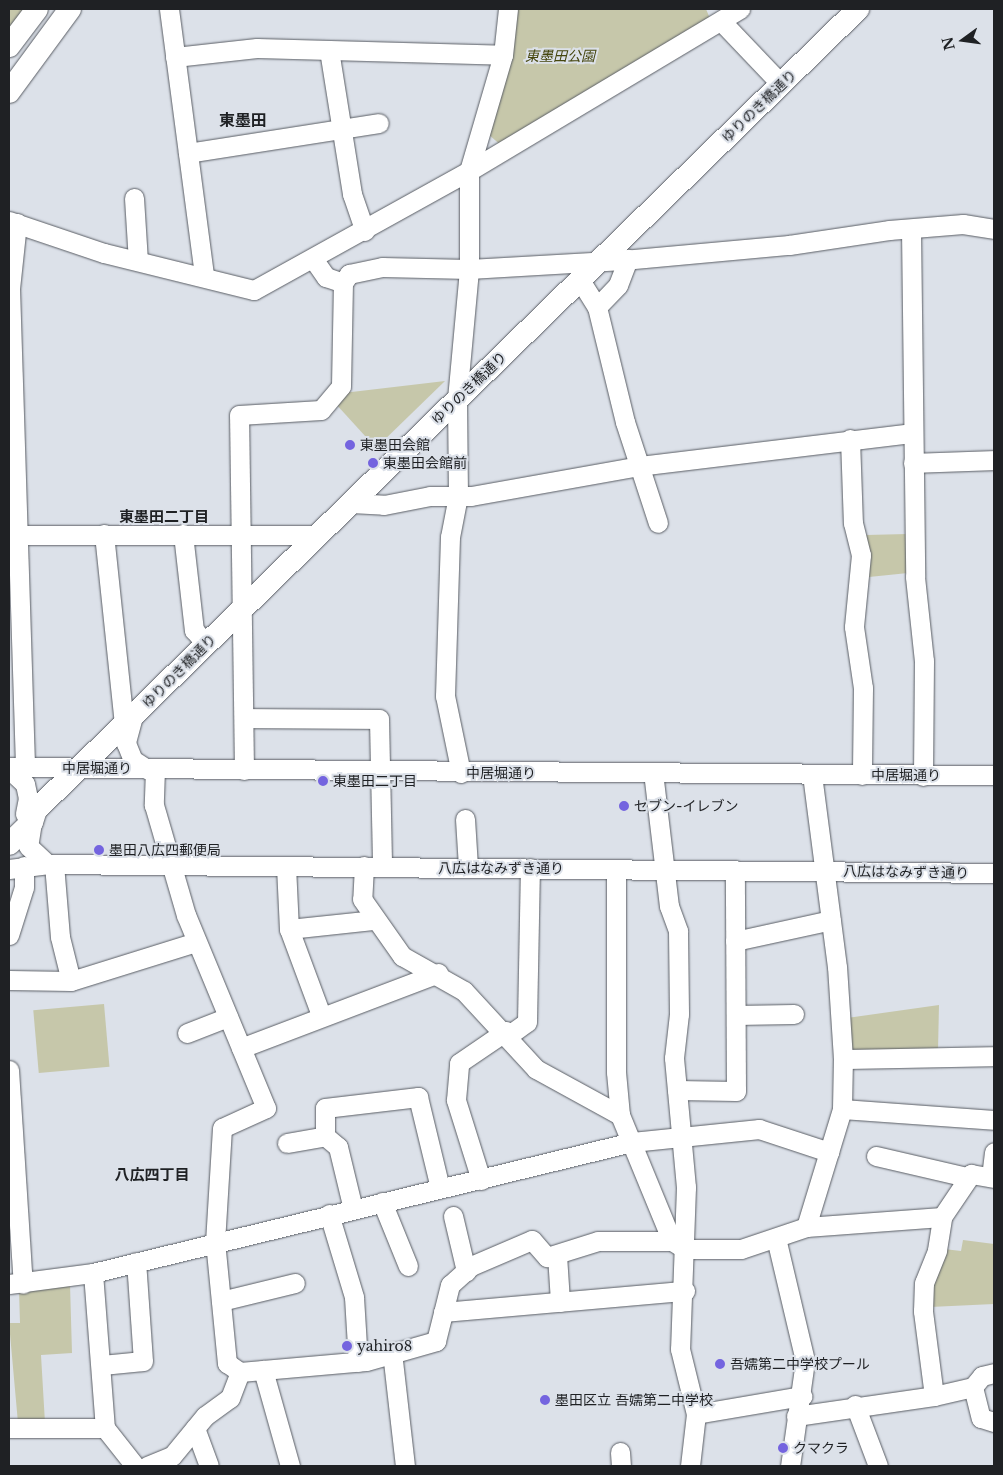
<!DOCTYPE html>
<html>
<head>
<meta charset="utf-8">
<style>
	body { margin:0 }
	#map { position:relative; width:1003px; height:1475px; overflow:hidden; background:#dce1e9; font-family:"Libre Baskerville","Noto Sans JP",serif }
	div>[style] { position:absolute }
	.green>* { inset:0; background:#c6c7aa; transform-origin:0 0 }
	.roads { filter:drop-shadow(0 0 1px #595d64) drop-shadow(0 0 1px #595d64) }
	.minor>* { height:19px; margin:-9.5px; padding:0 9.5px; transform-origin:9.5px; border-radius:9.5px; background:#fff }
	.major>* { height:22px; margin:-11px; padding:0 11px; transform-origin:11px; border-radius:11px; background:#fff }
	.dots>* { width:14px; height:14px; translate:-50% -50%; box-sizing:border-box; border:2px solid #dce1e9; border-radius:50% }
	span { translate:-50% -50%; white-space:nowrap; text-align:center; line-height:1.15; -webkit-text-stroke:4px #dce1e9; paint-order:stroke }
	.park-label { font-size:14px; color:#45460e; font-style:italic }
	.street-label { font-size:14px; color:#1f2124 }
	.poi-label { font-size:14px; color:#1f2124 }
	.left { translate:0 -50%; text-align:left }
	.neighbourhood-label { font-size:15px; color:#1f2124; font-weight:700 }
	.quarter-label { font-size:16px; color:#1f2124; font-weight:700 }
	.frame { position:absolute; inset:0; border:10px solid #1f2124; pointer-events:none }
	.north { position:absolute; left:938px; top:15px; width:50px; height:50px; -webkit-text-stroke:4px #dce1e9; paint-order:stroke; rotate:256deg; font-size:14px; font-weight:700; line-height:20px; text-align:center; color:#1f2124 }
	.north::after { content:''; display:block; margin:auto; width:18px; height:22px; background:#1f2124; clip-path:polygon(50% 0,100% 100%,50% 72%,0 100%) }
</style>
</head>
<body>
<div id="map">
	<div class="green">
		<div style="clip-path:polygon(9px 9px,29px 9px,9px 36px)"></div>
		<div style="clip-path:polygon(516px 9px,706px 9px,711px 21px,503px 147px,488px 134px,514px 42px)"></div>
		<div style="clip-path:polygon(445px 381px,376px 448px,335px 403px,343px 393px)"></div>
		<div style="clip-path:polygon(907px 534px,908px 573px,869px 577px,871px 556px,866px 535px)"></div>
		<div style="left:104px;top:1004px;width:63px;height:71px;rotate:85deg"></div>
		<div style="clip-path:polygon(939px 1005px,938px 1050px,849px 1051px,847px 1018px)"></div>
		<div style="clip-path:polygon(963px 1240px,994px 1244px,994px 1304px,930px 1307px,928px 1285px,944px 1249px,961px 1251px)"></div>
		<div style="clip-path:polygon(70px 1284px,72px 1353px,41px 1355px,45px 1423px,18px 1423px,9px 1323px,20px 1323px,19px 1290px)"></div>
	</div>
	<div class="roads">
		<div class="minor">
			<div style="left:169px;top:9px;width:269px;rotate:82.5deg"></div>
			<div style="left:721px;top:21px;width:87px;rotate:46.4deg"></div>
			<div style="left:329px;top:50px;width:146px;rotate:80.9deg"></div>
			<div style="left:352px;top:194px;width:39px;rotate:71deg"></div>
			<div style="left:175px;top:57px;width:82px;rotate:-6.3deg"></div>
			<div style="left:257px;top:48px;width:246px;rotate:1.6deg"></div>
			<div style="left:188px;top:153px;width:193px;rotate:-8.9deg"></div>
			<div style="left:134px;top:198px;width:63px;rotate:86.4deg"></div>
			<div style="left:9px;top:221px;width:100px;rotate:18.6deg"></div>
			<div style="left:104px;top:253px;width:154px;rotate:13.9deg"></div>
			<div style="left:254px;top:290px;width:246px;rotate:-29deg"></div>
			<div style="left:469px;top:171px;width:316px;rotate:-30.9deg"></div>
			<div style="left:17px;top:223px;width:65px;rotate:96.1deg"></div>
			<div style="left:10px;top:288px;width:479px;rotate:88.2deg"></div>
			<div style="left:911px;top:229px;width:348px;rotate:89.3deg"></div>
			<div style="left:915px;top:577px;width:84px;rotate:83.9deg"></div>
			<div style="left:924px;top:661px;width:115px;rotate:90.5deg"></div>
			<div style="left:314px;top:260px;width:21px;rotate:55deg"></div>
			<div style="left:326px;top:277px;width:18px;rotate:19deg"></div>
			<div style="left:580px;top:280px;width:32px;rotate:58deg"></div>
			<div style="left:597px;top:307px;width:118px;rotate:76.3deg"></div>
			<div style="left:625px;top:422px;width:106px;rotate:71.9deg"></div>
			<div style="left:597px;top:307px;width:30px;rotate:-46deg"></div>
			<div style="left:618px;top:285px;width:28px;rotate:-69deg"></div>
			<div style="left:850px;top:439px;width:84px;rotate:88deg"></div>
			<div style="left:853px;top:523px;width:33px;rotate:76deg"></div>
			<div style="left:861px;top:555px;width:72px;rotate:95.6deg"></div>
			<div style="left:854px;top:627px;width:62px;rotate:81.6deg"></div>
			<div style="left:863px;top:688px;width:87px;rotate:90.7deg"></div>
			<div style="left:913px;top:463px;width:81px;rotate:-2.1deg"></div>
			<div style="left:351px;top:503px;width:33px;rotate:3deg"></div>
			<div style="left:384px;top:505px;width:47px;rotate:-11.1deg"></div>
			<div style="left:430px;top:496px;width:41px"></div>
			<div style="left:471px;top:496px;width:171px;rotate:-10.1deg"></div>
			<div style="left:639px;top:466px;width:275px;rotate:-6.9deg"></div>
			<div style="left:104px;top:534px;width:192px;rotate:84deg"></div>
			<div style="left:183px;top:534px;width:97px;rotate:83.5deg"></div>
			<div style="left:194px;top:630px;width:18px;rotate:49deg"></div>
			<div style="left:9px;top:535px;width:308px"></div>
			<div style="left:133px;top:716px;width:28px;rotate:105deg"></div>
			<div style="left:126px;top:743px;width:18px;rotate:68deg"></div>
			<div style="left:133px;top:760px;width:17px;rotate:33deg"></div>
			<div style="left:244px;top:718px;width:135px;rotate:0.4deg"></div>
			<div style="left:379px;top:719px;width:147px;rotate:88.8deg"></div>
			<div style="left:9px;top:767px;width:985px;rotate:0.47deg"></div>
			<div style="left:9px;top:769px;width:22px;rotate:43deg"></div>
			<div style="left:25px;top:784px;width:14px;rotate:78deg"></div>
			<div style="left:28px;top:798px;width:16px;rotate:101deg"></div>
			<div style="left:155px;top:769px;width:36px;rotate:92deg"></div>
			<div style="left:154px;top:805px;width:115px;rotate:73.8deg"></div>
			<div style="left:186px;top:915px;width:209px;rotate:67.5deg"></div>
			<div style="left:266px;top:1108px;width:48px;rotate:155.6deg"></div>
			<div style="left:222px;top:1128px;width:113px;rotate:93.5deg"></div>
			<div style="left:215px;top:1241px;width:123px;rotate:84.4deg"></div>
			<div style="left:227px;top:1363px;width:16px;rotate:35deg"></div>
			<div style="left:240px;top:1372px;width:126px;rotate:-5deg"></div>
			<div style="left:366px;top:1361px;width:73px;rotate:-15.9deg"></div>
			<div style="left:436px;top:1341px;width:58px;rotate:-76deg"></div>
			<div style="left:450px;top:1285px;width:28px;rotate:-42deg"></div>
			<div style="left:471px;top:1266px;width:66px;rotate:-23.1deg"></div>
			<div style="left:532px;top:1240px;width:23px;rotate:49deg"></div>
			<div style="left:547px;top:1257px;width:53px;rotate:-17.4deg"></div>
			<div style="left:598px;top:1241px;width:74px"></div>
			<div style="left:672px;top:1241px;width:15px;rotate:32deg"></div>
			<div style="left:685px;top:1249px;width:56px"></div>
			<div style="left:741px;top:1249px;width:69px;rotate:-18.7deg"></div>
			<div style="left:806px;top:1227px;width:136px;rotate:-4.2deg"></div>
			<div style="left:244px;top:770px;width:355px;rotate:-90.8deg"></div>
			<div style="left:239px;top:415px;width:82px;rotate:-3.5deg"></div>
			<div style="left:321px;top:410px;width:31px;rotate:-50deg"></div>
			<div style="left:341px;top:386px;width:103px;rotate:-88.9deg"></div>
			<div style="left:343px;top:283px;width:11px;rotate:-56deg"></div>
			<div style="left:349px;top:274px;width:34px;rotate:-12deg"></div>
			<div style="left:382px;top:267px;width:87px;rotate:1.3deg"></div>
			<div style="left:469px;top:269px;width:154px;rotate:-3.3deg"></div>
			<div style="left:623px;top:260px;width:167px;rotate:-5.2deg"></div>
			<div style="left:789px;top:245px;width:101px;rotate:-8.5deg"></div>
			<div style="left:889px;top:230px;width:74px;rotate:-4.6deg"></div>
			<div style="left:963px;top:224px;width:31px;rotate:9deg"></div>
			<div style="left:653px;top:772px;width:135px;rotate:83.2deg"></div>
			<div style="left:669px;top:906px;width:27px;rotate:70deg"></div>
			<div style="left:678px;top:931px;width:83px;rotate:89.3deg"></div>
			<div style="left:679px;top:1014px;width:44px;rotate:96.5deg"></div>
			<div style="left:674px;top:1058px;width:130px;rotate:84.7deg"></div>
			<div style="left:686px;top:1187px;width:162px;rotate:92.1deg"></div>
			<div style="left:680px;top:1349px;width:67px;rotate:76.2deg"></div>
			<div style="left:696px;top:1414px;width:52px;rotate:96.6deg"></div>
			<div style="left:461px;top:773px;width:79px;rotate:-101.7deg"></div>
			<div style="left:445px;top:696px;width:159px;rotate:-88.2deg"></div>
			<div style="left:450px;top:537px;width:42px;rotate:-79deg"></div>
			<div style="left:458px;top:496px;width:97px;rotate:-90.6deg"></div>
			<div style="left:457px;top:399px;width:131px;rotate:-84.7deg"></div>
			<div style="left:469px;top:269px;width:98px;rotate:-90deg"></div>
			<div style="left:469px;top:171px;width:121px;rotate:-73.7deg"></div>
			<div style="left:503px;top:55px;width:46px;rotate:-83.8deg"></div>
			<div style="left:465px;top:819px;width:48px;rotate:86.4deg"></div>
			<div style="left:32px;top:822px;width:24px;rotate:99deg"></div>
			<div style="left:28px;top:846px;width:26px;rotate:43deg"></div>
			<div style="left:54px;top:864px;width:73px;rotate:85.3deg"></div>
			<div style="left:60px;top:937px;width:45px;rotate:76deg"></div>
			<div style="left:286px;top:866px;width:63px;rotate:87.3deg"></div>
			<div style="left:289px;top:929px;width:92px;rotate:69.6deg"></div>
			<div style="left:364px;top:866px;width:33px;rotate:93deg"></div>
			<div style="left:362px;top:899px;width:70px;rotate:54.9deg"></div>
			<div style="left:402px;top:956px;width:71px;rotate:29.4deg"></div>
			<div style="left:464px;top:991px;width:106px;rotate:47.3deg"></div>
			<div style="left:536px;top:1069px;width:96px;rotate:28.7deg"></div>
			<div style="left:620px;top:1115px;width:136px;rotate:67.6deg"></div>
			<div style="left:9px;top:869px;width:38px;rotate:-7deg"></div>
			<div style="left:47px;top:864px;width:947px;rotate:0.54deg"></div>
			<div style="left:616px;top:869px;width:203px;rotate:90deg"></div>
			<div style="left:616px;top:1072px;width:43px;rotate:84.7deg"></div>
			<div style="left:289px;top:929px;width:84px;rotate:-6.1deg"></div>
			<div style="left:9px;top:935px;width:50px;rotate:-72.6deg"></div>
			<div style="left:24px;top:887px;width:21px;rotate:-90deg"></div>
			<div style="left:735px;top:941px;width:98px;rotate:-12.3deg"></div>
			<div style="left:9px;top:980px;width:62px;rotate:0.9deg"></div>
			<div style="left:71px;top:981px;width:131px;rotate:-17.3deg"></div>
			<div style="left:736px;top:1015px;width:58px;rotate:-1deg"></div>
			<div style="left:187px;top:1033px;width:44px;rotate:-21.3deg"></div>
			<div style="left:509px;top:1035px;width:22px;rotate:-36deg"></div>
			<div style="left:527px;top:1022px;width:154px;rotate:-88.9deg"></div>
			<div style="left:241px;top:1048px;width:211px;rotate:-20.8deg"></div>
			<div style="left:843px;top:1059px;width:151px;rotate:-1.1deg"></div>
			<div style="left:9px;top:1070px;width:214px;rotate:86.3deg"></div>
			<div style="left:677px;top:1090px;width:59px;rotate:1deg"></div>
			<div style="left:736px;top:1091px;width:221px;rotate:-90.3deg"></div>
			<div style="left:842px;top:1109px;width:152px;rotate:4.1deg"></div>
			<div style="left:287px;top:1143px;width:39px;rotate:-10deg"></div>
			<div style="left:876px;top:1156px;width:93px;rotate:13deg"></div>
			<div style="left:991px;top:1177px;width:25px;rotate:-83deg"></div>
			<div style="left:481px;top:1180px;width:84px;rotate:-107.4deg"></div>
			<div style="left:456px;top:1100px;width:37px;rotate:-85deg"></div>
			<div style="left:459px;top:1063px;width:57px;rotate:-34.2deg"></div>
			<div style="left:382px;top:1202px;width:69px;rotate:67.9deg"></div>
			<div style="left:353px;top:1209px;width:64px;rotate:-103.6deg"></div>
			<div style="left:338px;top:1147px;width:17px;rotate:-140deg"></div>
			<div style="left:325px;top:1136px;width:28px;rotate:-90deg"></div>
			<div style="left:325px;top:1108px;width:94px;rotate:-6.7deg"></div>
			<div style="left:418px;top:1097px;width:94px;rotate:76.4deg"></div>
			<div style="left:329px;top:1214px;width:87px;rotate:73.2deg"></div>
			<div style="left:354px;top:1297px;width:65px;rotate:86.5deg"></div>
			<div style="left:453px;top:1216px;width:57px;rotate:76.7deg"></div>
			<div style="left:806px;top:1227px;width:123px;rotate:-73deg"></div>
			<div style="left:842px;top:1109px;width:50px;rotate:-88.9deg"></div>
			<div style="left:843px;top:1059px;width:92px;rotate:-93.7deg"></div>
			<div style="left:837px;top:967px;width:194px;rotate:-97.4deg"></div>
			<div style="left:776px;top:1238px;width:126px;rotate:76.7deg"></div>
			<div style="left:805px;top:1361px;width:106px;rotate:98.1deg"></div>
			<div style="left:557px;top:1255px;width:47px;rotate:86.3deg"></div>
			<div style="left:93px;top:1273px;width:155px;rotate:85.6deg"></div>
			<div style="left:9px;top:1284px;width:85px;rotate:-7.5deg"></div>
			<div style="left:93px;top:1273px;width:555px;rotate:-13.66deg"></div>
			<div style="left:632px;top:1142px;width:128px;rotate:-5.8deg"></div>
			<div style="left:759px;top:1129px;width:74px;rotate:18.2deg"></div>
			<div style="left:221px;top:1301px;width:76px;rotate:-13.7deg"></div>
			<div style="left:443px;top:1312px;width:243px;rotate:-5deg"></div>
			<div style="left:392px;top:1352px;width:115px;rotate:83.5deg"></div>
			<div style="left:102px;top:1365px;width:41px;rotate:-5.6deg"></div>
			<div style="left:143px;top:1361px;width:99px;rotate:-94deg"></div>
			<div style="left:263px;top:1370px;width:100px;rotate:74.3deg"></div>
			<div style="left:973px;top:1387px;width:32px;rotate:76deg"></div>
			<div style="left:981px;top:1418px;width:14px;rotate:17deg"></div>
			<div style="left:934px;top:1396px;width:86px;rotate:-97.4deg"></div>
			<div style="left:923px;top:1311px;width:28px;rotate:-88deg"></div>
			<div style="left:924px;top:1283px;width:35px;rotate:-68deg"></div>
			<div style="left:937px;top:1250px;width:33px;rotate:-81deg"></div>
			<div style="left:942px;top:1217px;width:52px;rotate:-56deg"></div>
			<div style="left:971px;top:1174px;width:23px;rotate:10deg"></div>
			<div style="left:855px;top:1405px;width:65px;rotate:69.3deg"></div>
			<div style="left:696px;top:1414px;width:108px;rotate:-9.6deg"></div>
			<div style="left:796px;top:1416px;width:139px;rotate:-8.2deg"></div>
			<div style="left:934px;top:1396px;width:40px;rotate:-13deg"></div>
			<div style="left:973px;top:1387px;width:14px;rotate:-51deg"></div>
			<div style="left:982px;top:1376px;width:12px;rotate:-14deg"></div>
			<div style="left:9px;top:1428px;width:96px"></div>
			<div style="left:105px;top:1428px;width:48px;rotate:51.7deg"></div>
			<div style="left:195px;top:1428px;width:40px;rotate:69.8deg"></div>
			<div style="left:620px;top:1452px;width:14px;rotate:86deg"></div>
			<div style="left:147px;top:1466px;width:27px;rotate:-22deg"></div>
			<div style="left:172px;top:1456px;width:52px;rotate:-50.5deg"></div>
			<div style="left:205px;top:1416px;width:31px;rotate:-36deg"></div>
			<div style="left:230px;top:1398px;width:28px;rotate:-69deg"></div>
		</div>
		<div class="major">
			<div style="left:9px;top:46px;width:46px;rotate:-52.9deg"></div>
			<div style="left:9px;top:92px;width:103px;rotate:-53.7deg"></div>
			<div style="left:9px;top:844px;width:32px;rotate:-44deg"></div>
			<div style="left:32px;top:822px;width:13px;rotate:-72deg"></div>
			<div style="left:36px;top:810px;width:1148px;rotate:-44.26deg"></div>
		</div>
	</div>
	<div class="dots">
		<div style="left:350px;top:445px;background:#7464df"></div>
		<div style="left:373px;top:463px;background:#7464df"></div>
		<div style="left:323px;top:781px;background:#7464df"></div>
		<div style="left:624px;top:806px;background:#7464df"></div>
		<div style="left:99px;top:850px;background:#7464df"></div>
		<div style="left:347px;top:1346px;background:#7464df"></div>
		<div style="left:720px;top:1364px;background:#7464df"></div>
		<div style="left:545px;top:1400px;background:#7464df"></div>
		<div style="left:783px;top:1448px;background:#7464df"></div>
	</div>
	<div class="park-label">
		<span style="left:560px;top:56px">東墨田公園</span>
	</div>
	<div class="street-label">
		<span style="left:759px;top:106px;rotate:-44deg">ゆりのき橋通り</span>
		<span style="left:469px;top:388px;rotate:-44deg">ゆりのき橋通り</span>
		<span style="left:179px;top:671px;rotate:-45deg">ゆりのき橋通り</span>
		<span style="left:97px;top:768px">中居堀通り</span>
		<span style="left:501px;top:773px">中居堀通り</span>
		<span style="left:906px;top:775px">中居堀通り</span>
		<span style="left:501px;top:868px">八広はなみずき通り</span>
		<span style="left:906px;top:872px;rotate:1deg">八広はなみずき通り</span>
	</div>
	<div class="poi-label">
		<span class="left" style="left:360px;top:445px">東墨田会館</span>
		<span class="left" style="left:383px;top:463px">東墨田会館前</span>
		<span class="left" style="left:333px;top:781px">東墨田二丁目</span>
		<span class="left" style="left:634px;top:806px">セブン-イレブン</span>
		<span class="left" style="left:109px;top:850px">墨田八広四郵便局</span>
		<span class="left" style="left:357px;top:1346px">yahiro8</span>
		<span class="left" style="left:730px;top:1364px">吾嬬第二中学校プール</span>
		<span class="left" style="left:555px;top:1400px">墨田区立 吾嬬第二中学校</span>
		<span class="left" style="left:793px;top:1448px">クマクラ</span>
	</div>
	<div class="neighbourhood-label">
		<span style="left:164px;top:517px">東墨田二丁目</span>
		<span style="left:152px;top:1175px">八広四丁目</span>
	</div>
	<div class="quarter-label">
		<span style="left:243px;top:120px">東墨田</span>
	</div>
	<div class="frame"></div>
	<div class="north">N</div>
</div>
</body>
</html>
